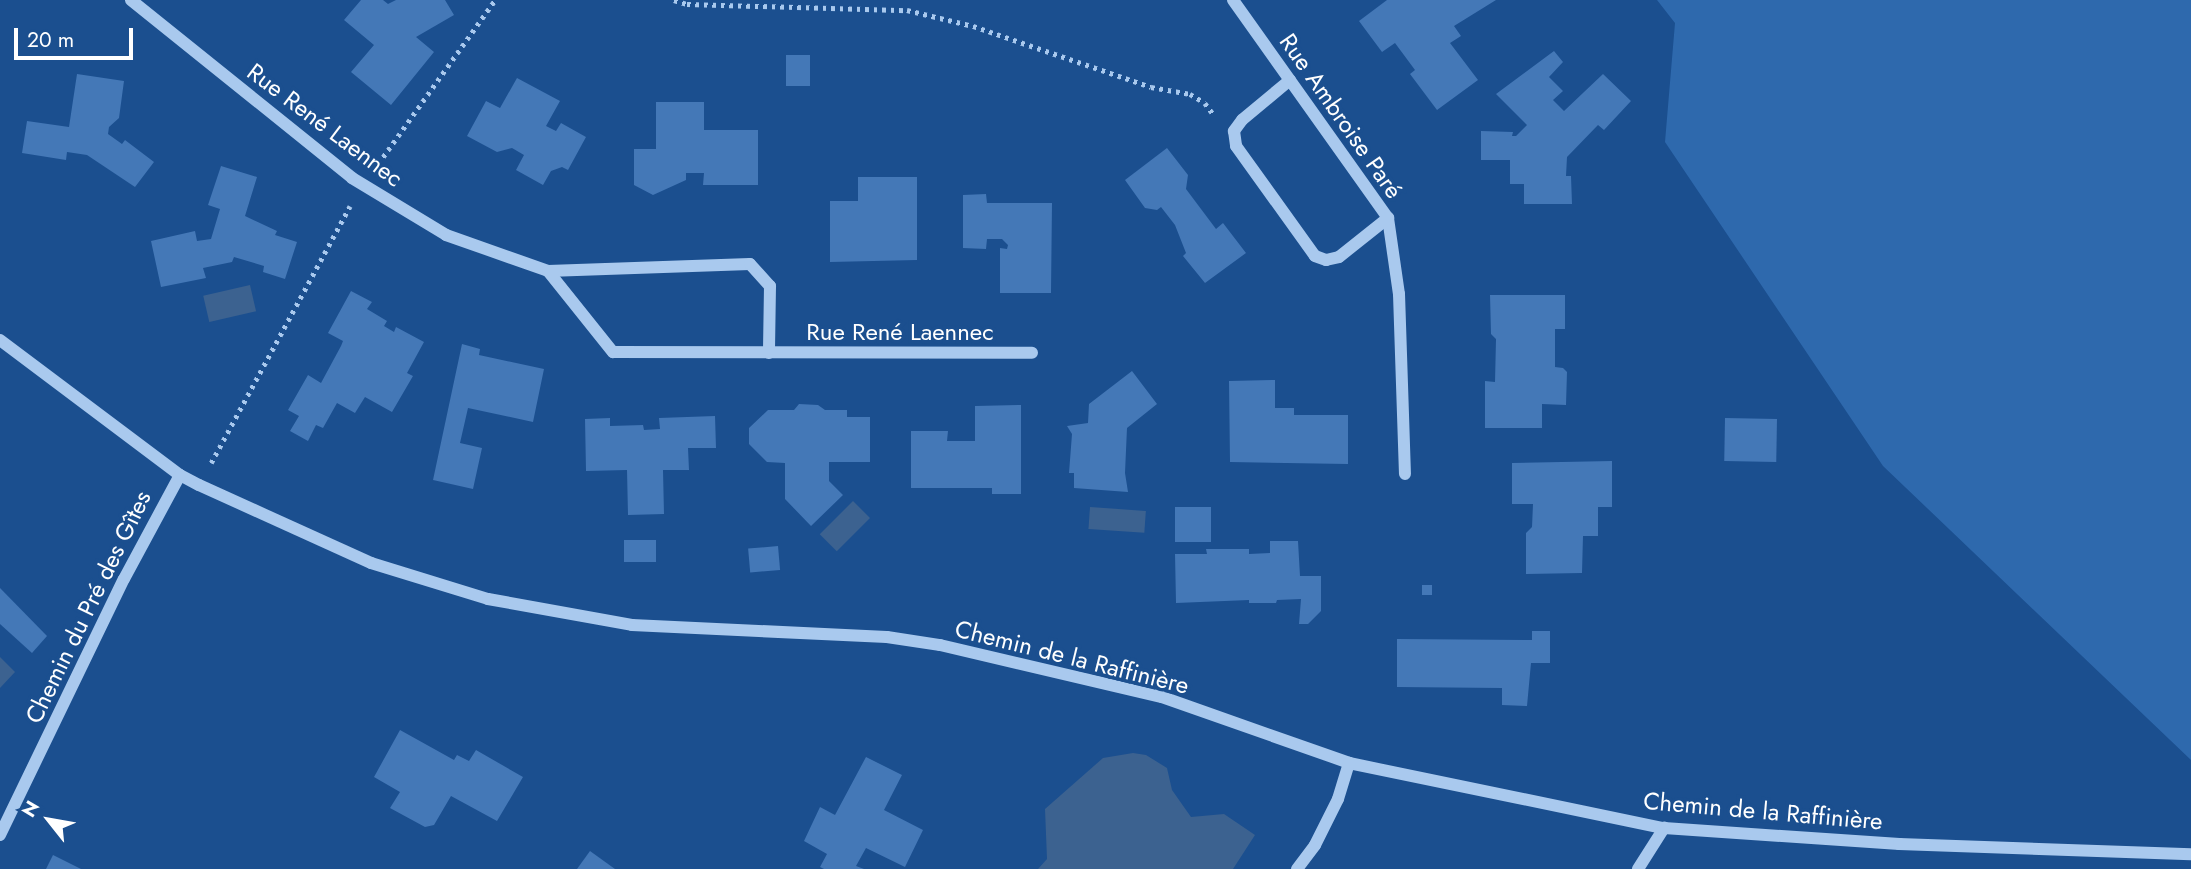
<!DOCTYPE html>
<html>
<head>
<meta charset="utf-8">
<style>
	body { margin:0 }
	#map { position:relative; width:2191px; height:869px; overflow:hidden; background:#1b4f8f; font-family:Jost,sans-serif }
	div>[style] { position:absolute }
	.green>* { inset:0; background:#2e69ad }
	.water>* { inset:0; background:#3c6290; transform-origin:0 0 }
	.building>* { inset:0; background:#4478b7; transform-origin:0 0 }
	.path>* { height:4.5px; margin-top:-2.25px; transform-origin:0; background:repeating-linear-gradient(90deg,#a9c9ee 0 3.5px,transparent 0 8.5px) }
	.minor>* { height:12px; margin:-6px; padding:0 6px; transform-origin:6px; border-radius:6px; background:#a9c9ee }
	span { translate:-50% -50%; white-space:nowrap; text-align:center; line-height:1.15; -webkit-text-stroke:7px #1b4f8f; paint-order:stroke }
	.street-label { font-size:24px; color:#fff }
	.north { position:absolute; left:14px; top:785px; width:70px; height:70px; -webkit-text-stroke:5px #1b4f8f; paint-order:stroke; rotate:301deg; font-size:19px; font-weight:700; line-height:28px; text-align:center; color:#fff }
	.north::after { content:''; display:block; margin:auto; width:24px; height:32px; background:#fff; clip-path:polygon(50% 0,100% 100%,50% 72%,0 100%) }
	.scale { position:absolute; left:14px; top:28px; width:119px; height:32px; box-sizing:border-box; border:4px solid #fff; border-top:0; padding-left:9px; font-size:21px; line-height:24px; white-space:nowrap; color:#fff; -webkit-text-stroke:5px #1b4f8f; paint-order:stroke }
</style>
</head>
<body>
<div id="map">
	<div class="green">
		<div style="clip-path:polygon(1657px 0,2191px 0,2191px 760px,1883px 466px,1665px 142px,1675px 23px)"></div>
	</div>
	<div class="water">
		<div style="left:250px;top:285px;width:27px;height:48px;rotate:77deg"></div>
		<div style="left:853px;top:501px;width:24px;height:47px;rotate:45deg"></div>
		<div style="left:1090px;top:507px;width:56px;height:22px;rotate:4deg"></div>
		<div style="clip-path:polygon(0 657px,15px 672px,0 688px)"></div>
		<div style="clip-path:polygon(1133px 753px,1146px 755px,1167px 768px,1172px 790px,1191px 817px,1224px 814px,1255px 835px,1233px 869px,1038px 869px,1047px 859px,1045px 809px,1103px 758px)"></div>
	</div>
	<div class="building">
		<div style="clip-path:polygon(361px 0,383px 0,388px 4px,396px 0,445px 0,454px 15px,416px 37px,434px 52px,391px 105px,351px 72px,374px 45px,344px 20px)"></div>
		<div style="clip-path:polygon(1387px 0,1496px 0,1454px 26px,1461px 36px,1450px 43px,1478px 80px,1437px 110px,1410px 74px,1415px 70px,1395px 43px,1382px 52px,1359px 21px)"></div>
		<div style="clip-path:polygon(1554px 51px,1563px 62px,1549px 77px,1563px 91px,1553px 100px,1564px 111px,1603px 74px,1631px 101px,1604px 130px,1598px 125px,1567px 157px,1566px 176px,1571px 176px,1572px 204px,1524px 204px,1524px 184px,1510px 184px,1510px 160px,1481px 160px,1481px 131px,1513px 132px,1512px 136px,1516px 136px,1527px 125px,1496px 94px)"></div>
		<div style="left:786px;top:55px;width:24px;height:31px"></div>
		<div style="clip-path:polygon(77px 74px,124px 81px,119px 118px,109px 127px,108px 134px,122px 144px,125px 140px,154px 162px,135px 187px,87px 155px,67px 152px,66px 160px,22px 153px,27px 121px,69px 127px)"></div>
		<div style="clip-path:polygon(517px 78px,560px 101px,546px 126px,556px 131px,561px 123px,586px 137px,568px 170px,562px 167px,551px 171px,543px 185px,516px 170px,524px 155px,512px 148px,497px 152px,467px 136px,486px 101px,500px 108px)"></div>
		<div style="clip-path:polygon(656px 102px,704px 102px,704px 130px,758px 130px,758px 185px,703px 185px,704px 173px,686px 173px,686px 180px,653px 195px,634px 185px,634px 149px,656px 149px)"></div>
		<div style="clip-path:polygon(1167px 148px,1188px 175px,1186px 189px,1216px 229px,1223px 223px,1246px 253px,1205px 283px,1183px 256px,1186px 253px,1175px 225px,1161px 207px,1157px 210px,1145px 208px,1125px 180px)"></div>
		<div style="clip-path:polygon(221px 166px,257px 177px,245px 216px,277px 231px,275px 235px,297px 242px,285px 279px,263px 272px,264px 266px,234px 257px,232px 262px,203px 268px,206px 278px,161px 287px,151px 241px,195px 231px,197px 241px,211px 239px,220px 209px,208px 205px)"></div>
		<div style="clip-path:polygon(858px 177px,917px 177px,917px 260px,830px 262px,830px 201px,858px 201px)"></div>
		<div style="clip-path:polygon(986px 194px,987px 203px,1052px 203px,1051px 293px,1000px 293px,1000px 248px,1007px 249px,1008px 245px,1002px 239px,987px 239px,986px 249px,963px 248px,963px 195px)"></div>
		<div style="clip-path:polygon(351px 291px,372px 302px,367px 309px,387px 321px,384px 326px,394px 332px,396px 327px,424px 342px,407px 373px,413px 376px,392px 412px,365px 397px,355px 413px,337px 403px,323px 428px,316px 425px,308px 441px,290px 431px,299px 416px,288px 410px,308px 375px,321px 383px,341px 346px,343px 341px,328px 333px)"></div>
		<div style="clip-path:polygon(1490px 295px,1565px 295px,1565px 329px,1555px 329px,1555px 367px,1563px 368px,1567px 372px,1566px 405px,1542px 404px,1542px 428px,1485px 428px,1485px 381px,1495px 382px,1496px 339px,1491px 334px)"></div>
		<div style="clip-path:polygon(462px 344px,480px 349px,479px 355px,544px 369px,533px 422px,468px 408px,460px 443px,482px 448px,473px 489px,433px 480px)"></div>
		<div style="clip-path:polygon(1132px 371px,1157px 404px,1127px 428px,1125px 473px,1128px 492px,1074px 488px,1074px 473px,1069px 473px,1072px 434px,1067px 426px,1088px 423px,1089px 404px)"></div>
		<div style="clip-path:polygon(1275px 380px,1275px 408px,1294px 408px,1294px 415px,1348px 415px,1348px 464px,1230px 462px,1229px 381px)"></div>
		<div style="clip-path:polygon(799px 404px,818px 405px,825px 410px,847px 410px,847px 417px,870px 417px,870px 462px,829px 462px,829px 481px,843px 495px,811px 526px,785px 499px,785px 463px,767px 462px,749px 444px,749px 428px,768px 410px,794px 410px)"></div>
		<div style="clip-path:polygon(1021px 405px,1021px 494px,992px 494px,992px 488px,911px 488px,911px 431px,948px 431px,947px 441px,975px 441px,975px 406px)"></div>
		<div style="clip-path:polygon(715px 416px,716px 448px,688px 448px,689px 470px,663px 470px,664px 514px,628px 515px,627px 470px,586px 471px,585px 419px,610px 418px,610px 426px,643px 425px,644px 430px,660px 429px,659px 418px)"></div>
		<div style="left:1725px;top:418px;width:52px;height:43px;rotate:1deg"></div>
		<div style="clip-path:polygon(1612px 461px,1612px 507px,1598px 507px,1598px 536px,1583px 536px,1582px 573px,1526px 574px,1526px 533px,1532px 527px,1533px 504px,1512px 504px,1512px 463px)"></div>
		<div style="left:1175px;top:507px;width:36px;height:35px"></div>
		<div style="left:656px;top:540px;width:22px;height:32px;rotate:90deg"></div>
		<div style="clip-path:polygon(1270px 541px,1298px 541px,1300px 576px,1321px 576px,1321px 611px,1308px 624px,1299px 624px,1301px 599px,1277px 600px,1276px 603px,1249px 603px,1249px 600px,1176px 603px,1175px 554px,1207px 554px,1206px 549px,1249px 549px,1249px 554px,1270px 553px)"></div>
		<div style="left:778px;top:546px;width:24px;height:30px;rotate:85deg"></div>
		<div style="left:1432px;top:585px;width:10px;height:10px;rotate:90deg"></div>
		<div style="clip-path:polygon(0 588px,47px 636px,32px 653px,0 624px)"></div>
		<div style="clip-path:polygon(1532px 631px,1550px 631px,1550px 663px,1531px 663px,1527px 706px,1502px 705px,1502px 688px,1397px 687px,1397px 639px,1532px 640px)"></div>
		<div style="clip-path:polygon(400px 730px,454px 760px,457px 755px,469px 761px,476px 750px,523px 777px,497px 821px,451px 796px,434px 825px,425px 827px,390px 808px,400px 792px,374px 777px)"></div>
		<div style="clip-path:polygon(866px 757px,902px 775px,884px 810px,923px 830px,905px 867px,866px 848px,856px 866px,864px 869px,824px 869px,820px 867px,827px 854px,804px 841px,820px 807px,835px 815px)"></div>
		<div style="clip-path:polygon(590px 851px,615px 869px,577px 869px)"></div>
		<div style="clip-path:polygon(53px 855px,81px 869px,46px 869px)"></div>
	</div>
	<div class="path">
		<div style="left:674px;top:0;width:14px;rotate:17deg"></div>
		<div style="left:687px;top:4px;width:220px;rotate:1.6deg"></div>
		<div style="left:907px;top:10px;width:68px;rotate:13.6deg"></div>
		<div style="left:973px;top:26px;width:188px;rotate:18.9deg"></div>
		<div style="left:1151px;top:87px;width:40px;rotate:10deg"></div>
		<div style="left:1190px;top:94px;width:17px;rotate:31deg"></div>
		<div style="left:1205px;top:103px;width:15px;rotate:53deg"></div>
		<div style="left:378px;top:164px;width:201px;rotate:-54.5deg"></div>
		<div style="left:211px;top:463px;width:292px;rotate:-61.6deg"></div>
	</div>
	<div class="minor">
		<div style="left:131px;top:0;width:284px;rotate:38.8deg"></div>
		<div style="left:352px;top:178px;width:110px;rotate:31.2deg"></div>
		<div style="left:446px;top:235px;width:108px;rotate:19.4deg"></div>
		<div style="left:548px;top:271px;width:202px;rotate:-2deg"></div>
		<div style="left:750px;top:264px;width:30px;rotate:48deg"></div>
		<div style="left:770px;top:286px;width:67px;rotate:90.9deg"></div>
		<div style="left:1233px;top:0;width:267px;rotate:54.6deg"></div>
		<div style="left:1388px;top:218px;width:77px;rotate:81.8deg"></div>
		<div style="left:1399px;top:294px;width:180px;rotate:88.1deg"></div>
		<div style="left:1290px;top:80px;width:62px;rotate:140.2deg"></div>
		<div style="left:1242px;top:120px;width:14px;rotate:126deg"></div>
		<div style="left:1234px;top:131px;width:15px;rotate:82deg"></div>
		<div style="left:1236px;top:146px;width:135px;rotate:54.3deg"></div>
		<div style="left:1315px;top:256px;width:12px;rotate:20deg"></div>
		<div style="left:1326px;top:260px;width:13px;rotate:-13deg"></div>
		<div style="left:1339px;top:257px;width:63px;rotate:-38.5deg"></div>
		<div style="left:548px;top:271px;width:104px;rotate:51.3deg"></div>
		<div style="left:613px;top:352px;width:419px;rotate:0.1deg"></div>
		<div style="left:0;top:340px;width:225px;rotate:36.9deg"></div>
		<div style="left:180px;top:475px;width:21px;rotate:28deg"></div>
		<div style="left:199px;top:485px;width:189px;rotate:24.4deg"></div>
		<div style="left:371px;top:563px;width:122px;rotate:17.1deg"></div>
		<div style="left:488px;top:599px;width:146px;rotate:10.2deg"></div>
		<div style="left:632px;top:625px;width:255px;rotate:2.7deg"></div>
		<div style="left:887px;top:637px;width:54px;rotate:8.6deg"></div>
		<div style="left:940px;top:645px;width:228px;rotate:13.2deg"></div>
		<div style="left:1162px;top:697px;width:198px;rotate:19.4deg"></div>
		<div style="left:1349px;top:763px;width:322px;rotate:11.7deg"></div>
		<div style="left:1664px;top:828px;width:236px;rotate:3.9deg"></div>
		<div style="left:1899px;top:844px;width:292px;rotate:2deg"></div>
		<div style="left:0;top:835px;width:284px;rotate:-64.2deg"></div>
		<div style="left:124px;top:579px;width:118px;rotate:-61.7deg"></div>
		<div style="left:1297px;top:869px;width:30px;rotate:-53deg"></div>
		<div style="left:1315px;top:845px;width:51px;rotate:-63.4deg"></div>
		<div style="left:1338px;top:799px;width:38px;rotate:-73deg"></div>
		<div style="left:1638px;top:869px;width:49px;rotate:-57.6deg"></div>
	</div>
	<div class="street-label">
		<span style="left:1341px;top:116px;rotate:55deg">Rue Ambroise Paré</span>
		<span style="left:325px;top:125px;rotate:37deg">Rue René Laennec</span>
		<span style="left:900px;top:332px">Rue René Laennec</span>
		<span style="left:88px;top:607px;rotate:-64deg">Chemin du Pré des Gîtes</span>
		<span style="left:1072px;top:657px;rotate:14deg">Chemin de la Raffinière</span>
		<span style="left:1763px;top:811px;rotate:5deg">Chemin de la Raffinière</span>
	</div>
	<div class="north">N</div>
	<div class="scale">20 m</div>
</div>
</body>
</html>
